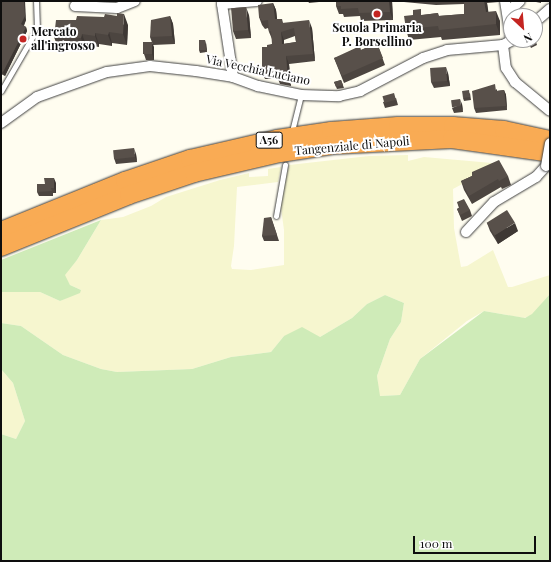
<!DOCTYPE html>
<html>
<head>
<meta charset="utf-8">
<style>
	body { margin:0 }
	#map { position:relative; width:551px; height:562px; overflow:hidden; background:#fffdf0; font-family:"Playfair Display",serif }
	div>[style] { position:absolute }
	.farmland>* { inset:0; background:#f6f6cf }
	.green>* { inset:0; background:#cfebb8 }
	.roads { filter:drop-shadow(0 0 1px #414141) drop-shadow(0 0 1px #414141) }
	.service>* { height:5px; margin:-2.5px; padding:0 2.5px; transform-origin:2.5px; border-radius:2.5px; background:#fff }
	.minor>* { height:10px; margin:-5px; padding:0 5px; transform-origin:5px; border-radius:5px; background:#fff }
	.motorway>* { height:18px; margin:-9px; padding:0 9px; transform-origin:9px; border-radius:9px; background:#f9ab54 }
	.bridges { filter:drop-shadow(0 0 1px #414141) drop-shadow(0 0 1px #414141) }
	.minor-bridge>* { height:10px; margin:-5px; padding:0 5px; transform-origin:5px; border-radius:5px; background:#fff }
	.wall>* { inset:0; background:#4c4540 }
	.shaded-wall>* { inset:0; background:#3e3834 }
	.building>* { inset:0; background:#58504a; transform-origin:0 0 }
	.dots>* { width:11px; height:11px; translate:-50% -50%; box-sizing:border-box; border:2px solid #fff; border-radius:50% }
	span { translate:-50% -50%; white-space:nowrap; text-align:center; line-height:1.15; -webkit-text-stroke:4px #fff; paint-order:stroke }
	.shield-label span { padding:1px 3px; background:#fff; border:1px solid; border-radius:3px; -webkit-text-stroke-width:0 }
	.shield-label { font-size:11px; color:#0e0e0e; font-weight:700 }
	.poi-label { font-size:12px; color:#0e0e0e; font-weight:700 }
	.left { translate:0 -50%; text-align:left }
	.street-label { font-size:12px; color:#0e0e0e }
	.frame { position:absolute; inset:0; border:2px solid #0e0e0e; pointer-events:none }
	.north { position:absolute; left:503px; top:8px; width:40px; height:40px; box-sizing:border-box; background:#fff; border:1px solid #9f9f9f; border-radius:50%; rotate:154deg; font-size:11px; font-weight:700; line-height:16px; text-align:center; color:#0e0e0e }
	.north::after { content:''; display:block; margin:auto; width:14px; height:18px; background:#c42521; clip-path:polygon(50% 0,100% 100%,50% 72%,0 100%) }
	.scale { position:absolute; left:413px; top:536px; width:123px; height:18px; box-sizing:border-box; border:2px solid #0e0e0e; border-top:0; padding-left:5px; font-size:12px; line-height:14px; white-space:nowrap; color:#0e0e0e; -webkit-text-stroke:3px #fff; paint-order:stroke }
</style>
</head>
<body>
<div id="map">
	<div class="farmland">
		<div style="clip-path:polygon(408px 155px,408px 161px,424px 157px,492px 163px,492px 168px,453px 189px,454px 228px,461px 267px,467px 266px,493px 250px,508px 287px,512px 287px,550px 275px,550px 294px,532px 315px,524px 318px,484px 311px,467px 321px,420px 359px,400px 395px,379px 396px,377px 376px,390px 339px,401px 322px,404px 303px,385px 295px,367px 304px,352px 318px,320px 337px,284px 336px,271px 352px,231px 357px,192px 369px,117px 372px,101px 369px,63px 355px,21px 326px,1px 323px,1px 292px,40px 292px,60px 301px,81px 290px,70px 285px,64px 275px,77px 260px,101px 220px,123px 217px,151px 206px,166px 197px,220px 180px,249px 173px,249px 177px,268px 176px,268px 169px,281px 167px,278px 182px,237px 187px,234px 246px,231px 266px,232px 269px,251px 270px,284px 265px,284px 230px,280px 201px,289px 165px,369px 156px)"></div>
		<div style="clip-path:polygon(1px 369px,13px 383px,25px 421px,16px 439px,1px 434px)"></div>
	</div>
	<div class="green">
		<div style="clip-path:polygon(101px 220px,77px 260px,65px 275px,70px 285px,81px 290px,80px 293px,60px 301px,40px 292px,1px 292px,1px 260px)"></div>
		<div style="clip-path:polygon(550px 294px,550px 561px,1px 561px,1px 434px,16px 439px,25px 421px,13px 383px,1px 369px,1px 323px,21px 326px,63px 355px,101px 369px,117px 372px,192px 369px,231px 357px,271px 352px,284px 336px,302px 327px,320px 337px,352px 318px,367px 304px,385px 295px,404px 303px,401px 322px,390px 339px,377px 376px,380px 396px,400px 395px,420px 359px,484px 311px,525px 318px,532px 314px)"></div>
	</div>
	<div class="roads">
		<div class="service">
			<div style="left:1px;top:91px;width:72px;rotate:-59.9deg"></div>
			<div style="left:37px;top:29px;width:28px;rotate:-92deg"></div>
			<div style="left:293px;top:127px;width:33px;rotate:-76deg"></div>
			<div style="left:276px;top:216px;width:52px;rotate:-80deg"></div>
		</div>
		<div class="minor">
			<div style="left:505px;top:1px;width:38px;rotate:81deg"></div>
			<div style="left:75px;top:6px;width:42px;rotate:2.7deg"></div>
			<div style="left:117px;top:8px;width:19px;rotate:-21deg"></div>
			<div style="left:508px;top:12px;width:16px;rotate:-43deg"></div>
			<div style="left:535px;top:22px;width:20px;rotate:-41deg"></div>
			<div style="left:503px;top:45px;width:23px;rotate:83deg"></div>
			<div style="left:506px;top:68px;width:17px;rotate:57deg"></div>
			<div style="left:515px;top:82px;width:45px;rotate:39.6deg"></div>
			<div style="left:233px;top:77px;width:74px;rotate:-98.6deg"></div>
			<div style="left:222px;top:4px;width:35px;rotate:-5deg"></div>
			<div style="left:1px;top:123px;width:44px;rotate:-35.8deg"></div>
			<div style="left:37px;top:97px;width:74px;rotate:-19.7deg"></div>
			<div style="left:107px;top:72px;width:43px;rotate:-7.9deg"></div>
			<div style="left:150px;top:66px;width:46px;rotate:6.2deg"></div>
			<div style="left:196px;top:71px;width:37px;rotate:9deg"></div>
			<div style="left:233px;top:77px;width:27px;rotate:20deg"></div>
			<div style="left:258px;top:86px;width:44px;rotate:11.8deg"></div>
			<div style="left:301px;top:95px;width:38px;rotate:2deg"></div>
			<div style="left:339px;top:96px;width:22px;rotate:-13deg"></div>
			<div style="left:360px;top:91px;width:71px;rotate:-27.6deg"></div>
			<div style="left:423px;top:58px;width:25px;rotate:-18deg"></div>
			<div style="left:447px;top:50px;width:56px;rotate:-5.1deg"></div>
			<div style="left:503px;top:45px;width:11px;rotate:-27deg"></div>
			<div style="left:466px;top:232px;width:41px;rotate:-47deg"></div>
			<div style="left:494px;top:202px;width:49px;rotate:-30.8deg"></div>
			<div style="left:536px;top:177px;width:15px;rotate:-48deg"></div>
		</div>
		<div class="motorway">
			<div style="left:1px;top:231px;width:134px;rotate:-22deg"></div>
			<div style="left:125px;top:181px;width:69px;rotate:-18.7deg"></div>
			<div style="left:190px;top:159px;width:89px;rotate:-12.9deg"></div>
			<div style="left:277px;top:139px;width:55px;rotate:-8.4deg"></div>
			<div style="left:331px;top:131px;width:67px;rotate:-4.3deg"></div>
			<div style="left:398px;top:126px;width:55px"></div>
			<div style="left:453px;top:126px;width:51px;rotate:4.5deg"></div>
			<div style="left:504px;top:130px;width:47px;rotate:12.3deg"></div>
			<div style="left:1px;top:247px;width:138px;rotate:-22.1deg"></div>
			<div style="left:129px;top:195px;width:69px;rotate:-18.7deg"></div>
			<div style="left:194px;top:173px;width:88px;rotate:-13.1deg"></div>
			<div style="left:280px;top:153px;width:53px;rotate:-8.7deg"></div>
			<div style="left:332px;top:145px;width:120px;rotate:-2.9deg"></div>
			<div style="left:452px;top:139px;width:99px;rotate:8.1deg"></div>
		</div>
	</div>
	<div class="bridges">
		<div class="minor-bridge">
			<div style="left:546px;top:166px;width:23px;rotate:-80deg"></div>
		</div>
	</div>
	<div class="wall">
		<div style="clip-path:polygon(1px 1px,26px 20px,24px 26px,26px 27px,27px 31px,5px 76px,1px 74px)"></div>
		<div style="clip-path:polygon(308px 1px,319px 1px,319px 2px,309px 3px)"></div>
		<div style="clip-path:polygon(392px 1px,393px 20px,361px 21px,360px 16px,344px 17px,343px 14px,339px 14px,336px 6px)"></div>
		<div style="clip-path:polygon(404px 1px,499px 1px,499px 2px,487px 3px,488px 12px,500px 21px,500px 35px,442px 40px,441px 37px,409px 40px,406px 29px,423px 15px,438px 13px,439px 16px,464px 14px,464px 4px,436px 5px,404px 2px)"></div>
		<div style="clip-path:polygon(531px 1px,541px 1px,541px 3px)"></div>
		<div style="clip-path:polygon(evenodd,273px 3px,276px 10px,277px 19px,282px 19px,283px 23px,312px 28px,315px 61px,289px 64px,291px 86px,280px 84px,278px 79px,265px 79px,262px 72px,267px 47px,272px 44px,272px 39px,269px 32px,268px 28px,265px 29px,262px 25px,259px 17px,273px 3px,295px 36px,296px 42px,284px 44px,284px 40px,295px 36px)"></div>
		<div style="clip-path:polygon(249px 15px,251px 38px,236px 39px,233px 31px)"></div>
		<div style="clip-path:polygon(170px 16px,173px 24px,175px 44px,153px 45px,150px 37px)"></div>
		<div style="clip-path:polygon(76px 20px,128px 25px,127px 45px,112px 43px,112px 46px,99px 44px,99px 47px,86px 45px,85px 49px,58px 48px,54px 37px)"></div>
		<div style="clip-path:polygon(527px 40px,536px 42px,537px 45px,531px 48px)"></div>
		<div style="clip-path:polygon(206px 43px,207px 52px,200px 53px,199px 50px)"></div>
		<div style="clip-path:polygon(377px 43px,385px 65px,344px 83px,334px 58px,361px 50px)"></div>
		<div style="clip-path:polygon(154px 47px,154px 60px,146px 60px,144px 54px)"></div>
		<div style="clip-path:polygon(448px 73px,450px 86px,434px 88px,431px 82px)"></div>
		<div style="clip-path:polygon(341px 80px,344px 88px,337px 89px,334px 82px)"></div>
		<div style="clip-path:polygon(497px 89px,497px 91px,504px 90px,506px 95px,507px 110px,476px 113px,474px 108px)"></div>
		<div style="clip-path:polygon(470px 93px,471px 100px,464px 101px,463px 98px)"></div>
		<div style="clip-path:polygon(396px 98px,398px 105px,385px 108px,383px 102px)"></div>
		<div style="clip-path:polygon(462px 104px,463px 112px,454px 113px,452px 108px)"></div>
		<div style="clip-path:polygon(136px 154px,137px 162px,116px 164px,114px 158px)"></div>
		<div style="clip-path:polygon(472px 176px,508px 176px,511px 185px,502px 189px,501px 187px,472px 204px,464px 190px,461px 181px)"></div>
		<div style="clip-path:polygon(56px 183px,56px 193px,53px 193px,53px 196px,39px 196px,37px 192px,45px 184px)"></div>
		<div style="clip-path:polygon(457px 202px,470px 210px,472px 216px,462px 221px,457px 209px,459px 208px)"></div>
		<div style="clip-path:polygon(271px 217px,279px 241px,264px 241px,262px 236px)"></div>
		<div style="clip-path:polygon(487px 223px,518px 231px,498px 244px,490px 231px)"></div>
	</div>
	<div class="shaded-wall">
		<div style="clip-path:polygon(24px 1px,25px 1px,26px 20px,22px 28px,21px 24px)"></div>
		<div style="clip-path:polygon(389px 1px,392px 1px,393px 20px,390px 12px)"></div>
		<div style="clip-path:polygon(484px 1px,486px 1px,487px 3px,490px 22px,486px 12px)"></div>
		<div style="clip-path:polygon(273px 3px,276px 10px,278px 27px,275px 19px)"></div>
		<div style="clip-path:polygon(246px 7px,249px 15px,251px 38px,248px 30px)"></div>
		<div style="clip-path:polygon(496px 11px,500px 21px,500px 35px,496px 24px)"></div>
		<div style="clip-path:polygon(124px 14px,128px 25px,127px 45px,123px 34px)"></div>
		<div style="clip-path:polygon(170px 16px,173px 24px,175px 44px,172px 36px)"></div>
		<div style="clip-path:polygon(309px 20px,312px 28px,315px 61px,313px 54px)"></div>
		<div style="clip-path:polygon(26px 27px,27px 31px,5px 76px,3px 72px)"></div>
		<div style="clip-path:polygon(109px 32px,112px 43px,112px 46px,108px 35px)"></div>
		<div style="clip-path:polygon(281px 32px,284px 40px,284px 52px,282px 44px)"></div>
		<div style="clip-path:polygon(95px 33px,99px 44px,99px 47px,95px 36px)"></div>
		<div style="clip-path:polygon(82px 34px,86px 45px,85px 49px,81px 38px)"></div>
		<div style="clip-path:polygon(205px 40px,206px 43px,207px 52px,206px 50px)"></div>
		<div style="clip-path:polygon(152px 42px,154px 47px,154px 60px,152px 54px)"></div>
		<div style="clip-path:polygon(286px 56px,289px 64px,291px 86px,288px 79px)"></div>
		<div style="clip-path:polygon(446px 67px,448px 73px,450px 86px,447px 81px)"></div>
		<div style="clip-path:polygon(504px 90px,506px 95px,507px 110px,506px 106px)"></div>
		<div style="clip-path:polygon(460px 99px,462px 104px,463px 112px,461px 106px)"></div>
		<div style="clip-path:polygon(134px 148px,136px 154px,137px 162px,135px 157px)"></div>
		<div style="clip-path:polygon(54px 178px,56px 183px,56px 193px,54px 188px)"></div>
		<div style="clip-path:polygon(515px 223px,518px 231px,498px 244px,495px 235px)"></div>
	</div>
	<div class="building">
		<div style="clip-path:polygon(1px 1px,24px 1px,25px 16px,21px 24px,26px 27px,3px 72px,1px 71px)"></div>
		<div style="clip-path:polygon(336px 1px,389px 1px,390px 12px,359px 13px,358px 8px,341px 9px,341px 6px,336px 6px)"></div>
		<div style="clip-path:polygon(464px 1px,484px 1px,486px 12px,496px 11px,496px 24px,439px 30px,438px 26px,406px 29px,404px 16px,413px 15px,413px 10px,421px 9px,421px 15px,438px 13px,438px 16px,464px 14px)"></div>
		<div style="clip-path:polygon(evenodd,273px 3px,275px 19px,282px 19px,282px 23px,309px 20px,313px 54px,286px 56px,288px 79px,277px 76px,277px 71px,262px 72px,262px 47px,267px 47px,267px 45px,272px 44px,271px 31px,269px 32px,268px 20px,262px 21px,259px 17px,258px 5px,273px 3px,294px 28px,296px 42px,282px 44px,281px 32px,294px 28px)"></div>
		<div style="left:246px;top:7px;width:23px;height:15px;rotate:85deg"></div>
		<div style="clip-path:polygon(117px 13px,124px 14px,123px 34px,109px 32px,108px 35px,95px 33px,95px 36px,82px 34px,81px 38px,54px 37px,56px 20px,76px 20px,77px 16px,104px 17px,105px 14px,117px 16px)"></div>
		<div style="clip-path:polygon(170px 16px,172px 36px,150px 37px,151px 20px)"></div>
		<div style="clip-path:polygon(199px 40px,205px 40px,206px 50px,199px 50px)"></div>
		<div style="clip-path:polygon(527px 40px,535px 40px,536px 42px,530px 45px)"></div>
		<div style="left:143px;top:42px;width:9px;height:12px"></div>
		<div style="clip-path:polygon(377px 43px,383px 58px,342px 76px,334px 58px,360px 46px,361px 50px)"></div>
		<div style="clip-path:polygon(550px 53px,550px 62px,549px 54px)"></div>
		<div style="left:446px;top:67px;width:14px;height:16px;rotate:86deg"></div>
		<div style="clip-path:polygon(341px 80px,343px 85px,336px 87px,334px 82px)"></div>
		<div style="clip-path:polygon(495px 84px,496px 91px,504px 90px,506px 106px,474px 108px,472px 91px)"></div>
		<div style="left:469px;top:90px;width:7px;height:7px;rotate:82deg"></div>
		<div style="left:394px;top:93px;width:7px;height:12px;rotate:74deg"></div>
		<div style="left:460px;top:99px;width:7px;height:9px;rotate:82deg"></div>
		<div style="left:134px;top:148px;width:9px;height:21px;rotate:84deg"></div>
		<div style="clip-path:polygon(499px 160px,508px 176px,499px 181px,498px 179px,469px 196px,461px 181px,472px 176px,472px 172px)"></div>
		<div style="clip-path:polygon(44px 178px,54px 178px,54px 188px,51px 188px,52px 191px,37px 192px,37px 184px,45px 184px)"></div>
		<div style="clip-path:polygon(464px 199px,470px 210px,460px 215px,457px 209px,460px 207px,457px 202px)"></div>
		<div style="left:507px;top:210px;width:15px;height:24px;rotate:58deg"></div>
		<div style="clip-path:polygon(271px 217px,277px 235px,262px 236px,264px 218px)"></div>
	</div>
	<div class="dots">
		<div style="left:377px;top:14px;background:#c42521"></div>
		<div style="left:23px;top:39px;background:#c42521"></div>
	</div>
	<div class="shield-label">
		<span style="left:269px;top:140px">A56</span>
	</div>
	<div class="poi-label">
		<span style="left:377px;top:35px">Scuola Primaria<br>P. Borsellino</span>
		<span class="left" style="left:31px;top:39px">Mercato<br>all'ingrosso</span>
	</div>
	<div class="street-label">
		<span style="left:258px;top:70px;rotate:12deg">Via Vecchia Luciano</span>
		<span style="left:352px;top:146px;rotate:-5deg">Tangenziale di Napoli</span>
	</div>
	<div class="frame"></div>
	<div class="north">N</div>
	<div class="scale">100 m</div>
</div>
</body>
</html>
